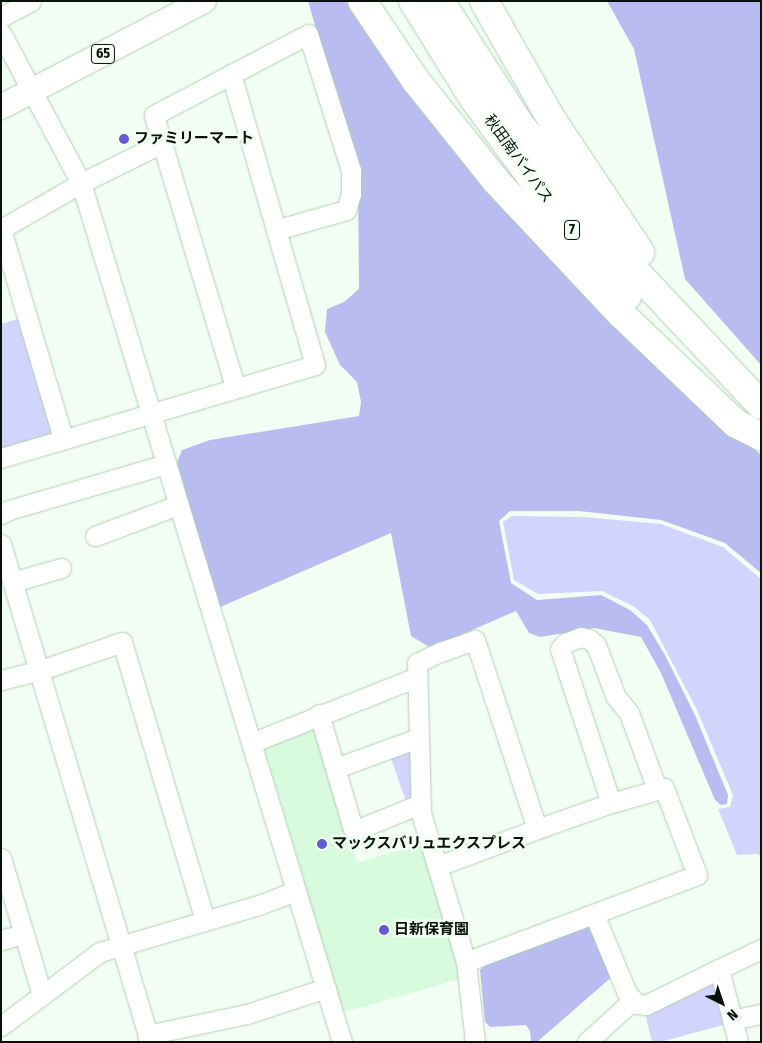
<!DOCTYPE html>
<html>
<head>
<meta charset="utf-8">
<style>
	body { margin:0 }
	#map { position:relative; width:762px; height:1043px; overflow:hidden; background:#f2fef4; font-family:"Fira Sans Condensed","Noto Sans JP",sans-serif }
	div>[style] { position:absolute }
	.built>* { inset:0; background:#d8fadd; transform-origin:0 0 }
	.green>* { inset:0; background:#d1d5fd }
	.forest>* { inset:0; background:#b9bcf1 }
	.roads { filter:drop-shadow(0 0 1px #b4cfb8) drop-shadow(0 0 1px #b4cfb8) }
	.minor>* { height:19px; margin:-9.5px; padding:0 9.5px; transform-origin:9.5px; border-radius:9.5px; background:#fff }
	.major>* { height:24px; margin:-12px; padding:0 12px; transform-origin:12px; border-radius:12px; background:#fff }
	.highway>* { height:28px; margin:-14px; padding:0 14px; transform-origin:14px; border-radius:14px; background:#fff }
	.dots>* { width:14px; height:14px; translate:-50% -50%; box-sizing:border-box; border:2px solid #f2fef4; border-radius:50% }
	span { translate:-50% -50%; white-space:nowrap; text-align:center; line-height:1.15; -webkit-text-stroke:5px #f2fef4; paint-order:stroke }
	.shield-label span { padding:1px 4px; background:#f2fef4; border:1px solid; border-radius:4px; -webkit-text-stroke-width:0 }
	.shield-label { font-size:14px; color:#08110a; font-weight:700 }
	.poi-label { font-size:15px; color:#08110a; font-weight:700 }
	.left { translate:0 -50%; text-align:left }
	.street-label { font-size:15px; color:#08110a }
	.frame { position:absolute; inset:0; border:2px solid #08110a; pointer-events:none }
	.north { position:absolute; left:697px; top:978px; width:50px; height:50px; -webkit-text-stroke:4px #f2fef4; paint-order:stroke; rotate:139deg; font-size:14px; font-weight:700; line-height:20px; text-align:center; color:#08110a }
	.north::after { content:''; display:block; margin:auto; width:18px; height:22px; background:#08110a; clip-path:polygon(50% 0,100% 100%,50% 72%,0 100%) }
</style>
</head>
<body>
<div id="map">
	<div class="built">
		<div style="clip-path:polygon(308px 724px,317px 728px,358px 865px,304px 881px,265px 749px,270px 740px)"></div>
		<div style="left:426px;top:843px;width:140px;height:133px;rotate:74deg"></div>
	</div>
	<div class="green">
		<div style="clip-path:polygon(21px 318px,55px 435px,1px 450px,1px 324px)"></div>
		<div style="clip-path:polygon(512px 516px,583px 517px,661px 524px,723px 547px,761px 579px,761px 857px,758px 854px,737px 855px,718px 809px,730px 807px,733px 795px,697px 710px,650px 620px,633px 606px,602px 591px,538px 594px,514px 580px,503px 522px)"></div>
		<div style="clip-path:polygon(407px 746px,415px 752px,415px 797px,407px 804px,389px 753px)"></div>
		<div style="clip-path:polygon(712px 976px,731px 1023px,660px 1042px,652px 1042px,644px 1009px)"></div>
	</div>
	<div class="forest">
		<div style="clip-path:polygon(308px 1px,351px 1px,626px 337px,761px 455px,761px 573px,725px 543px,661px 520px,579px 511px,510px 511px,499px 521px,511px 583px,537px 600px,601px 595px,630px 610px,647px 625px,665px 655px,695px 715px,728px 795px,727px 804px,721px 805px,715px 800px,661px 673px,641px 637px,594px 628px,540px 637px,529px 633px,516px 611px,431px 648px,411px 636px,391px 533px,218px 608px,177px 463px,182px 450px,210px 440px,359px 416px,361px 402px,357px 382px,340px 365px,325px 332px,327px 309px,344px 302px,359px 289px,358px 175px)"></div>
		<div style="clip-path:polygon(607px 1px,761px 1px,761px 365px,685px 279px,634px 49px)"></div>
		<div style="clip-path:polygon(590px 926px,614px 975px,537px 1042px,531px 1041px,530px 1031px,526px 1025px,490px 1027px,485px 1022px,480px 970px,487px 964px,579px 927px)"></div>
	</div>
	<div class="roads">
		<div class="minor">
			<div style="left:1px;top:17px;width:34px;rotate:-28deg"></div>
			<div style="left:1px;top:33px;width:170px;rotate:61.9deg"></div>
			<div style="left:81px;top:183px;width:898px;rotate:73.1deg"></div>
			<div style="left:162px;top:143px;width:255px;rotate:73.3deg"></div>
			<div style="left:1px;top:229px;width:92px;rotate:-29.9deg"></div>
			<div style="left:81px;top:183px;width:90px;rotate:-26.3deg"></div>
			<div style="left:162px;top:143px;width:29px;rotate:-106deg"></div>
			<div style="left:154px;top:115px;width:174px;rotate:-27.7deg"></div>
			<div style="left:308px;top:34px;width:143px;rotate:72.5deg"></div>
			<div style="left:351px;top:170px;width:24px;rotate:90deg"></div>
			<div style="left:351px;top:194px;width:17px;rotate:107deg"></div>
			<div style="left:346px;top:210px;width:73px;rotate:164.1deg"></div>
			<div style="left:1px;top:229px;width:218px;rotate:73.5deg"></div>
			<div style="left:1px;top:458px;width:327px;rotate:-16.5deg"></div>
			<div style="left:315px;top:365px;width:303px;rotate:-106.1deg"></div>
			<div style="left:1px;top:514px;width:9px;rotate:-27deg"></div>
			<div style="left:9px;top:510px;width:164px;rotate:-16.3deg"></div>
			<div style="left:95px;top:536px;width:89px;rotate:-20.5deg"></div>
			<div style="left:1px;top:544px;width:520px;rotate:73.34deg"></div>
			<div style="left:12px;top:582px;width:51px;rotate:-15.9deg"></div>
			<div style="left:1px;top:680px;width:38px;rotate:-14deg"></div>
			<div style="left:38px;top:671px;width:89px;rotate:-19deg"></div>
			<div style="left:122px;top:642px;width:290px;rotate:73.4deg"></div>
			<div style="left:319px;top:714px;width:120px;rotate:73.5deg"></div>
			<div style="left:353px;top:829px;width:3px;rotate:18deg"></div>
			<div style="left:356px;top:830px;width:69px;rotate:-22.1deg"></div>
			<div style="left:251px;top:743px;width:179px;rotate:-21.7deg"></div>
			<div style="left:336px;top:768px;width:87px;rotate:-20.1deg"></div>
			<div style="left:611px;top:803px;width:162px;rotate:-108.3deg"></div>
			<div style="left:560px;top:649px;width:8px;rotate:-50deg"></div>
			<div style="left:565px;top:643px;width:17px;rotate:-21deg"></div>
			<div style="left:581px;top:637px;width:8px;rotate:14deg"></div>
			<div style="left:589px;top:639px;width:9px;rotate:41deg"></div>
			<div style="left:596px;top:645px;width:56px;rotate:69deg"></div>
			<div style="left:616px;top:697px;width:21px;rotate:51deg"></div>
			<div style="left:629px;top:713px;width:81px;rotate:69.8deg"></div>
			<div style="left:1px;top:858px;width:79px;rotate:73.2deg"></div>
			<div style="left:438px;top:866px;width:106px;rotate:-20.5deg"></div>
			<div style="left:537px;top:829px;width:78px;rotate:-19.4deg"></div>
			<div style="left:611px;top:803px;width:55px;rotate:-15.8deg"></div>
			<div style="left:664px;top:788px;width:93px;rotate:69.2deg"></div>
			<div style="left:697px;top:875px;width:247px;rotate:159.4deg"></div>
			<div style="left:594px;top:914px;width:86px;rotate:67.3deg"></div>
			<div style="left:627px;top:993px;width:15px;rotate:48deg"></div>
			<div style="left:637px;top:1004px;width:9px;rotate:6deg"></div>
			<div style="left:646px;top:1005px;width:81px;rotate:-26.3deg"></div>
			<div style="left:719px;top:969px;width:75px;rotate:75.4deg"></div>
			<div style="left:1px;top:940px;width:24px;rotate:-15deg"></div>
			<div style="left:24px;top:934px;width:64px;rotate:73.6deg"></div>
			<div style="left:719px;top:969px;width:47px;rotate:-25.5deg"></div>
			<div style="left:732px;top:1020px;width:30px;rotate:-12deg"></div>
			<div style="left:1px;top:1026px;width:124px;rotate:-36.8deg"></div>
			<div style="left:100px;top:952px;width:166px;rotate:-16.5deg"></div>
			<div style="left:259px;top:905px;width:39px;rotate:-21deg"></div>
			<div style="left:147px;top:1035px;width:102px;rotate:-11.9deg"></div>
			<div style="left:247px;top:1014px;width:83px;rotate:-18.2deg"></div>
			<div style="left:475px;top:1042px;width:81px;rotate:-96.4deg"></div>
			<div style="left:466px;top:962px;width:156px;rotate:-106.8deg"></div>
			<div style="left:421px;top:813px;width:150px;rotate:-91.5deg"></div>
			<div style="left:417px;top:663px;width:25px;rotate:-26deg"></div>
			<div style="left:440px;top:652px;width:37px;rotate:-19deg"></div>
			<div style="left:475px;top:640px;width:199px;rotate:71.8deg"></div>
			<div style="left:587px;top:1042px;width:62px;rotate:-42.4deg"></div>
		</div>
		<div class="major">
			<div style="left:1px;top:107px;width:229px;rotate:-27.6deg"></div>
		</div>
		<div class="highway">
			<div style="left:362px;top:1px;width:97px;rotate:56deg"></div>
			<div style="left:416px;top:81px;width:128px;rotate:51.3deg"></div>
			<div style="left:496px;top:181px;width:183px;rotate:46.8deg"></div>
			<div style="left:621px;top:314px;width:158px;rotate:43.7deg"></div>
			<div style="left:735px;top:423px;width:29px;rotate:27deg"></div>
			<div style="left:413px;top:1px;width:115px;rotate:58.1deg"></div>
			<div style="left:474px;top:99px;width:129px;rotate:53.8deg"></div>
			<div style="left:550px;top:203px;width:121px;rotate:50.4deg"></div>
			<div style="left:440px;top:1px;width:140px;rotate:57.2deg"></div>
			<div style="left:516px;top:119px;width:173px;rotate:52.5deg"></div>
			<div style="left:621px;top:256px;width:204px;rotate:46.8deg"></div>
			<div style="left:484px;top:1px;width:137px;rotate:60.3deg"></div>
			<div style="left:552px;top:120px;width:159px;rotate:56.3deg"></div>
		</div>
	</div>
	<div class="dots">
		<div style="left:124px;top:139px;background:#635bd4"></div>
		<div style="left:322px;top:844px;background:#635bd4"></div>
		<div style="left:384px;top:930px;background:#635bd4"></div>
	</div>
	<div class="shield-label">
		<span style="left:103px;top:54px">65</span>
		<span style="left:572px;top:230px">7</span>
	</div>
	<div class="poi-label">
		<span class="left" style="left:134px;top:139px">ファミリーマート</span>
		<span class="left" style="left:332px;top:844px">マックスバリュエクスプレス</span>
		<span class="left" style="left:394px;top:930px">日新保育園</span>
	</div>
	<div class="street-label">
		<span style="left:518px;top:159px;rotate:54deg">秋田南バイパス</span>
	</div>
	<div class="frame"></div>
	<div class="north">N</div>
</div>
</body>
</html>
